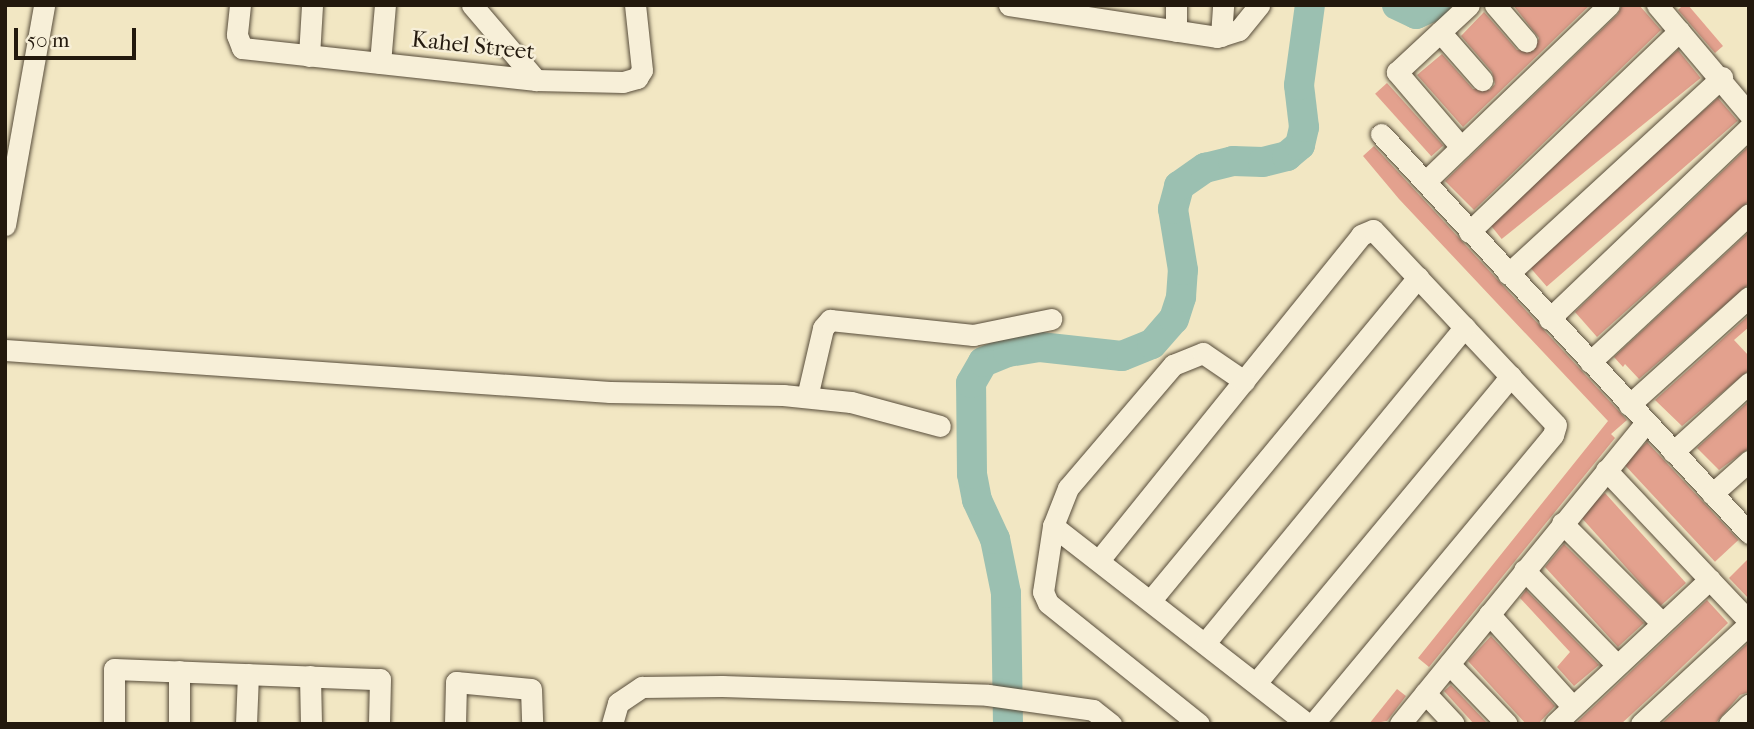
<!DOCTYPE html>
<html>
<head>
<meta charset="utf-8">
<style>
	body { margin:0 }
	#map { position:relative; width:1754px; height:729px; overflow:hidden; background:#f2e7c3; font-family:"IM FELL French Canon",serif }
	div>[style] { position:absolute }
	.river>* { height:30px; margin:-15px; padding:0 15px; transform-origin:15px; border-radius:15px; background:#9bc0b1 }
	.building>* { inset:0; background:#e3a18e; transform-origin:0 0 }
	.roads { filter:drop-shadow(0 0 2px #574c3a) drop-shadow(0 0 2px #574c3a) }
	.minor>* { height:21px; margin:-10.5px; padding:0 10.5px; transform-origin:10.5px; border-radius:10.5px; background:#f7efd8 }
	span { translate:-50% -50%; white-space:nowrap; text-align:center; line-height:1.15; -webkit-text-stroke:5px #f7efd8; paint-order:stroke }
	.street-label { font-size:23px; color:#23190d }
	.frame { position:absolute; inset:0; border:7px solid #23190d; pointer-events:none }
	.scale { position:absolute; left:14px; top:28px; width:122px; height:32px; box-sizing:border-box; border:4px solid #23190d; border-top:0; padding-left:9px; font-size:21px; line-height:24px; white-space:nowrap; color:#23190d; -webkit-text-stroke:5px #f7efd8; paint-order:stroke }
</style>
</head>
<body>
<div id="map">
	<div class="river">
		<div style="left:1397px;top:5px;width:21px;rotate:25deg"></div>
		<div style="left:1416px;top:14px;width:22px;rotate:-24deg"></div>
		<div style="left:1008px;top:724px;width:131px;rotate:-90.9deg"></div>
		<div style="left:1006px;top:593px;width:55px;rotate:-101.5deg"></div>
		<div style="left:995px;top:539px;width:43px;rotate:-114.8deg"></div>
		<div style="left:977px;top:500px;width:26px;rotate:-101deg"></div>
		<div style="left:972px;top:474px;width:91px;rotate:-90.6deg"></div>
		<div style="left:971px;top:383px;width:24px;rotate:-60deg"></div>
		<div style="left:983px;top:362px;width:27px;rotate:-22deg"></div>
		<div style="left:1008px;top:352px;width:32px;rotate:-9deg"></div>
		<div style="left:1040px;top:347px;width:82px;rotate:6.3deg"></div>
		<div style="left:1122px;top:356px;width:32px;rotate:-22deg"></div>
		<div style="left:1152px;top:344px;width:33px;rotate:-49deg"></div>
		<div style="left:1174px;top:319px;width:23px;rotate:-72deg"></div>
		<div style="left:1181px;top:297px;width:27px;rotate:-86deg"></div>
		<div style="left:1183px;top:270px;width:62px;rotate:-99.3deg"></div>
		<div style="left:1173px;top:209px;width:24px;rotate:-75deg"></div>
		<div style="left:1179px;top:186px;width:32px;rotate:-35deg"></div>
		<div style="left:1205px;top:168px;width:29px;rotate:-14deg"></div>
		<div style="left:1233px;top:161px;width:30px;rotate:2deg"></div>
		<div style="left:1263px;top:162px;width:25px;rotate:-14deg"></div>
		<div style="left:1287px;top:156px;width:17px;rotate:-40deg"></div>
		<div style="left:1300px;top:145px;width:18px;rotate:-77deg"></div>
		<div style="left:1304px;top:127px;width:42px;rotate:-96.8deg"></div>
		<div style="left:1299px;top:85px;width:81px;rotate:-82.2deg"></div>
	</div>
	<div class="building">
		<div style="clip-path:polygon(1513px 5px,1590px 5px,1463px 127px,1417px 75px,1442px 54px,1473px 89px,1490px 90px,1495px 84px,1492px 72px,1461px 36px,1484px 12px,1517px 50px,1534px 51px,1539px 38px)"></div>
		<div style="clip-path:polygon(1622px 5px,1639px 5px,1661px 30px,1474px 210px,1445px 181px,1618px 14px)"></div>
		<div style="clip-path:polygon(1683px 5px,1688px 5px,1723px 46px,1715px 53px,1678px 10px)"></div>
		<div style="left:1678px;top:50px;width:36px;height:256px;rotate:51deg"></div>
		<div style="left:1387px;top:83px;width:84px;height:16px;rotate:48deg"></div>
		<div style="left:1718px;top:98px;width:30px;height:253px;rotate:49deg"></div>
		<div style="clip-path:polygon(1374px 146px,1627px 420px,1611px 434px,1615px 438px,1429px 667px,1418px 658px,1608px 421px,1399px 199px,1363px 156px)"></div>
		<div style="clip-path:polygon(1749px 146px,1749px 201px,1597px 337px,1575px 312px)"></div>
		<div style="clip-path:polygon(1749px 232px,1749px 284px,1639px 379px,1625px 364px,1623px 367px,1614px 357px)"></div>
		<div style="clip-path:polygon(1749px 315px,1749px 327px,1734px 340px,1749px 356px,1749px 370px,1682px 426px,1655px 400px)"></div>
		<div style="clip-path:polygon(1749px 401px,1749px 448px,1719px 470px,1697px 448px)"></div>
		<div style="left:1647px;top:442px;width:134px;height:32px;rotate:47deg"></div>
		<div style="left:1605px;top:493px;width:121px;height:34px;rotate:48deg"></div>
		<div style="clip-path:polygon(1564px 544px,1644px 623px,1618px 647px,1545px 567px)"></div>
		<div style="clip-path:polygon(1749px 558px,1749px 599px,1729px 578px)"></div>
		<div style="clip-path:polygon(1526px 590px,1599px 665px,1574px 686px,1557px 667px,1570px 652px,1520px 598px)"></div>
		<div style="clip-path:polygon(1707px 600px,1728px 623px,1658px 690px,1621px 724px,1575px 724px)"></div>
		<div style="clip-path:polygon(1491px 636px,1555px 706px,1538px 724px,1526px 724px,1468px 661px)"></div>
		<div style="clip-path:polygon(1749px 642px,1749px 692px,1740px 695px,1715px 724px,1661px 724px)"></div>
		<div style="clip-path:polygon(1451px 685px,1488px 724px,1474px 724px,1444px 691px)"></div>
		<div style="clip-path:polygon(1397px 689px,1406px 696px,1387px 721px,1369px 724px)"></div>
	</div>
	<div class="roads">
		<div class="minor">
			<div style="left:240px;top:5px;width:30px;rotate:96deg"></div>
			<div style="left:237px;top:35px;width:14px;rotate:69deg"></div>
			<div style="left:242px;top:48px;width:296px;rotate:6.2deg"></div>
			<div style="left:536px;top:80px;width:87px;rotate:1.3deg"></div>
			<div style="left:623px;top:82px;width:15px;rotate:-16deg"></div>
			<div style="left:637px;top:78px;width:9px;rotate:-58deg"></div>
			<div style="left:642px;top:70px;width:65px;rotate:-96.1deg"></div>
			<div style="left:472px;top:5px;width:99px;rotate:49.5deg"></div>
			<div style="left:1009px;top:5px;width:210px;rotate:8.7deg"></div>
			<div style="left:1217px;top:37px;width:23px;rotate:-18deg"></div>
			<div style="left:1239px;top:30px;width:32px;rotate:-51deg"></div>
			<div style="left:1495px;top:5px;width:48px;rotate:49.3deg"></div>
			<div style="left:1657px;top:5px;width:143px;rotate:49.8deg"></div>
			<div style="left:1176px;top:31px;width:26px;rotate:-90deg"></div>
			<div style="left:1440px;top:32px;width:64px;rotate:48.8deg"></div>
			<div style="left:1221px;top:36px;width:31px;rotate:-86deg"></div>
			<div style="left:309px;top:56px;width:51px;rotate:-86.6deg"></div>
			<div style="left:380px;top:63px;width:58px;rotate:-85.1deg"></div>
			<div style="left:1381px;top:134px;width:543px;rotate:47.31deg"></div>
			<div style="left:1461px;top:147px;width:99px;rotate:-130.5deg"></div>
			<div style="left:1397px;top:72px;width:98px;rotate:-42.9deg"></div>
			<div style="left:1425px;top:182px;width:255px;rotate:-43.9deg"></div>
			<div style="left:5px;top:225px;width:223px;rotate:-79.9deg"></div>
			<div style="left:1469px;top:232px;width:291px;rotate:-43.7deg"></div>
			<div style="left:1508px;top:274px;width:291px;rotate:-42.6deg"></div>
			<div style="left:1549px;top:319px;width:277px;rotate:-43.7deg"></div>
			<div style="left:5px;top:350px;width:606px;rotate:3.97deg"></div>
			<div style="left:610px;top:392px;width:173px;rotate:1deg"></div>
			<div style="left:783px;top:395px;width:68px;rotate:5.9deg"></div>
			<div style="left:851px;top:402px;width:92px;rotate:15.1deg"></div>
			<div style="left:1590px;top:362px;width:217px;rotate:-42.9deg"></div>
			<div style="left:807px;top:397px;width:71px;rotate:-76.9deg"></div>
			<div style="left:823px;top:328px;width:11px;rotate:-49deg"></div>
			<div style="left:830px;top:320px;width:144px;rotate:6deg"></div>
			<div style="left:973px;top:335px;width:80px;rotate:-11.6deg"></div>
			<div style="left:1629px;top:405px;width:161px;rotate:-42deg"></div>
			<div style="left:1673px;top:452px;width:103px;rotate:-42.2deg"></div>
			<div style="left:1606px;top:470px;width:208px;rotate:46.6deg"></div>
			<div style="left:1712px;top:494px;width:50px;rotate:-41.7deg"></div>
			<div style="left:1562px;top:523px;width:141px;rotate:45deg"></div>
			<div style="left:1053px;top:526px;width:322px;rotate:37.9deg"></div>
			<div style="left:1100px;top:559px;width:416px;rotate:-51.1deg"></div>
			<div style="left:1361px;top:235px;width:13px;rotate:-23deg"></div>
			<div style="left:1373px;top:230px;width:267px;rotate:46.8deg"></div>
			<div style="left:1556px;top:425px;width:10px;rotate:107deg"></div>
			<div style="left:1553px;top:435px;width:376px;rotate:129.7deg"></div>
			<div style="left:1524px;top:570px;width:133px;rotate:45.6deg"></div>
			<div style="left:1151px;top:600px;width:419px;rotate:-50.4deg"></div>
			<div style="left:1489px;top:614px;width:125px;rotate:47.9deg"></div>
			<div style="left:1205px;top:643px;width:409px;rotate:-50.6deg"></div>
			<div style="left:1449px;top:664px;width:83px;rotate:46deg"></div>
			<div style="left:179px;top:671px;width:53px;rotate:90deg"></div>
			<div style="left:310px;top:676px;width:48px;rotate:88.8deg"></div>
			<div style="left:1256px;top:683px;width:399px;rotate:-50.3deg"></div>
			<div style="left:1425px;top:693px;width:42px;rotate:46.9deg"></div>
			<div style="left:114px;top:724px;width:55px;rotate:-90deg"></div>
			<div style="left:114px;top:669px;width:266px;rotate:2.2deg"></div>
			<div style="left:380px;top:679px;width:45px;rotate:91.3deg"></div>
			<div style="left:246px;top:724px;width:50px;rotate:-87.7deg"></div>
			<div style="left:455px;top:724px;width:42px;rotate:-88.6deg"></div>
			<div style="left:456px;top:682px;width:75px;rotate:5.3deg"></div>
			<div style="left:531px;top:689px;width:35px;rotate:88deg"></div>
			<div style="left:612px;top:724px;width:22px;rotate:-74deg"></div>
			<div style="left:618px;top:703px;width:29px;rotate:-34deg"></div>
			<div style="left:642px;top:687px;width:80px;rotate:-0.7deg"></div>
			<div style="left:722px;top:686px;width:266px;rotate:1.9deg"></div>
			<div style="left:988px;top:695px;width:106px;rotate:8.1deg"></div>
			<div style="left:1093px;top:710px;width:23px;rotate:38deg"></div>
			<div style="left:1199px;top:724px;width:193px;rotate:-141.3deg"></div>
			<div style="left:1048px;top:603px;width:12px;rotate:-114deg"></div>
			<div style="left:1043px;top:592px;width:67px;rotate:-81.4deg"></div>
			<div style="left:1053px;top:526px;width:41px;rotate:-68.5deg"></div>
			<div style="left:1068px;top:488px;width:162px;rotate:-49.5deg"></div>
			<div style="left:1173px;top:365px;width:32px;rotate:-22deg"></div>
			<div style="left:1203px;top:353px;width:50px;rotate:34.3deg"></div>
			<div style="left:1400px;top:724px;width:390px;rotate:-50.8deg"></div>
			<div style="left:1555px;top:724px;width:212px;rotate:-43.1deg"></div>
			<div style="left:1641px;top:724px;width:147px;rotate:-42.8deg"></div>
			<div style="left:1729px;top:724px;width:28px;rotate:-44deg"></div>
		</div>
	</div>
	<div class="street-label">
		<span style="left:473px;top:46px;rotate:6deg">Kahel Street</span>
	</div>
	<div class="frame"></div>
	<div class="scale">50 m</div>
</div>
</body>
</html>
